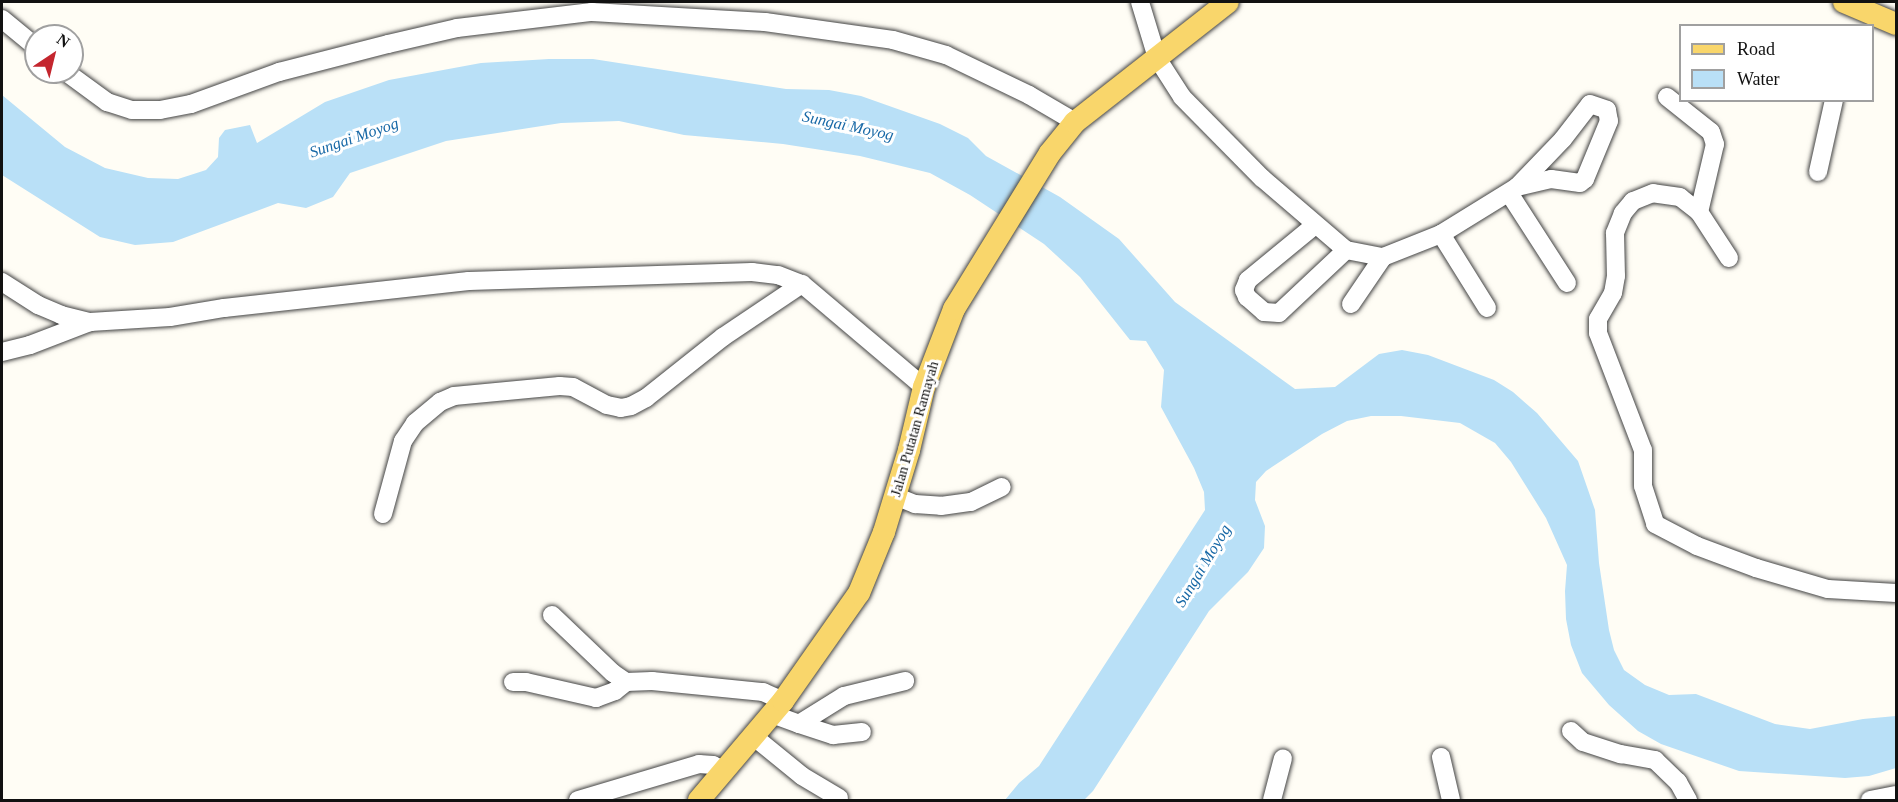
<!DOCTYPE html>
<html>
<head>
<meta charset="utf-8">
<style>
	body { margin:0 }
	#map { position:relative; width:1898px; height:802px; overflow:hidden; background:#fffdf5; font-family:"Times New Roman",serif }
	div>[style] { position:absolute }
	.water>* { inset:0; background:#b9e0f7 }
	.roads { filter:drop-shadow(0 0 2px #444) drop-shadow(0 0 2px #444) }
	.minor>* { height:18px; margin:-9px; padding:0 9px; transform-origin:9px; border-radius:9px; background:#fff }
	.major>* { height:22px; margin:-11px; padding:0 11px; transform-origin:11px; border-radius:11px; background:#f9d66b }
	span { translate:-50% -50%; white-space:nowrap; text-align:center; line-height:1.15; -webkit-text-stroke:6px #fff; paint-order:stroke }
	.street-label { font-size:15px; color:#111 }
	.water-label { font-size:16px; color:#1768a6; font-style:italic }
	.frame { position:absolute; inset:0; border:3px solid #111; pointer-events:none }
	.legend { position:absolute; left:1679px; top:24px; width:195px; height:78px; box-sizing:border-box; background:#fff; border:2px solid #a0a0a0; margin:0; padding:8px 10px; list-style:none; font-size:18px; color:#111 }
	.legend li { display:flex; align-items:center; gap:12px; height:30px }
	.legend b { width:30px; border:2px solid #a0a0a0 }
	.north { position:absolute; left:24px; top:24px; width:60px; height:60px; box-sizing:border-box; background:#fff; border:2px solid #a0a0a0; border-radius:50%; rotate:35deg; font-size:16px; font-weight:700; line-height:24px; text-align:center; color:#111 }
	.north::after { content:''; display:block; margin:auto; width:21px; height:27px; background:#c4262e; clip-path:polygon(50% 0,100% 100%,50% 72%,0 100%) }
</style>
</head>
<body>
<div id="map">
	<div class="water">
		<div style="clip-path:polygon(549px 59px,593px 59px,786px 89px,829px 90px,861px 96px,940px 124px,968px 138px,986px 156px,1060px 197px,1119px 239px,1175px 302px,1295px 389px,1335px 387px,1379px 354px,1402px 350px,1428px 355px,1494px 380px,1513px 392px,1537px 413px,1578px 461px,1595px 510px,1599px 563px,1609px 630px,1614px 650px,1624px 670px,1645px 685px,1669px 695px,1696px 694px,1775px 724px,1810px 729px,1863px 719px,1896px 716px,1896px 768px,1869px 776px,1845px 778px,1739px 771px,1661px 744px,1638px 731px,1609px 705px,1582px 673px,1571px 645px,1566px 619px,1565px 591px,1567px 565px,1546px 518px,1511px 462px,1495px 443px,1460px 423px,1401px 416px,1371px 416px,1347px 421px,1322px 434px,1266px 471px,1256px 482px,1255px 500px,1265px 526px,1264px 548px,1248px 572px,1209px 611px,1093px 791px,1084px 800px,1005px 800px,1019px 783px,1039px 766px,1205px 510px,1204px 492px,1194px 468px,1161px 407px,1164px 370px,1146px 341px,1130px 340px,1080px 277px,1044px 244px,970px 195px,930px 173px,860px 156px,783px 144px,684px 135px,619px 121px,561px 123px,446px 141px,350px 173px,333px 197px,306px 208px,278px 203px,173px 242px,135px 245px,100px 237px,2px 175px,2px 95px,65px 147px,105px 168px,148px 178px,178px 179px,206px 170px,218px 157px,219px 138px,225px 130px,250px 125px,257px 143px,325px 102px,389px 80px,481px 63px)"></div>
	</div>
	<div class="roads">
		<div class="minor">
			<div style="left:1140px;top:2px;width:59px;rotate:73.1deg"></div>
			<div style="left:1157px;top:58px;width:46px;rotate:57.3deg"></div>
			<div style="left:1182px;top:97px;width:114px;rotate:45.4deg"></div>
			<div style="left:1262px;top:178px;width:111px;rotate:40.6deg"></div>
			<div style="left:1346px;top:250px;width:38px;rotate:11deg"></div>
			<div style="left:1383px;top:257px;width:62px;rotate:-21.6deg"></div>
			<div style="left:1441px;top:234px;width:89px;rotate:-31.7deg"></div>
			<div style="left:1517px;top:187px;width:66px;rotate:-46.2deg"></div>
			<div style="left:1563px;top:139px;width:44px;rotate:-52.4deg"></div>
			<div style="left:1590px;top:104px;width:18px;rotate:19deg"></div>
			<div style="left:1607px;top:110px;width:11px;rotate:80deg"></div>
			<div style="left:1609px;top:121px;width:63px;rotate:112.5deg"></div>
			<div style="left:1585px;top:179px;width:6px;rotate:141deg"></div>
			<div style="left:1580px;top:183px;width:29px;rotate:-172deg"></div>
			<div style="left:1551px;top:179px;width:35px;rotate:167deg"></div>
			<div style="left:2px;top:19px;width:44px;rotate:39.5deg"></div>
			<div style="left:66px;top:72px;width:51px;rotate:36.2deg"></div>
			<div style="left:107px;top:102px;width:26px;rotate:18deg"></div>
			<div style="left:132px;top:110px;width:28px"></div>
			<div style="left:160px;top:110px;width:32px;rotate:-11deg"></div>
			<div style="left:191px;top:104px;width:94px;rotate:-20deg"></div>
			<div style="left:279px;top:72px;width:113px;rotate:-14.4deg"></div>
			<div style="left:388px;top:44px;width:71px;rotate:-13.1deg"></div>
			<div style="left:457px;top:28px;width:136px;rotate:-6.8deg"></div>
			<div style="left:592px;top:12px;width:173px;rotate:3.3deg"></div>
			<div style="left:765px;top:22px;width:129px;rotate:8deg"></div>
			<div style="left:893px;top:40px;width:55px;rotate:15.8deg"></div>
			<div style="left:946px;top:55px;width:92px;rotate:25.7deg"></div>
			<div style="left:1029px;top:95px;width:53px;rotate:30.4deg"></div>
			<div style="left:1667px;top:97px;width:56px;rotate:38.5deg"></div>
			<div style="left:1711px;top:132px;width:13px;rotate:72deg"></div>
			<div style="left:1715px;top:144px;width:70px;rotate:103.2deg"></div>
			<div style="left:1818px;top:172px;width:74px;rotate:-77.5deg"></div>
			<div style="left:1509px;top:193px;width:107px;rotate:57.2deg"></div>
			<div style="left:1315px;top:225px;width:87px;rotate:140.6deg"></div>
			<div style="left:1248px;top:280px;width:11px;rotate:112deg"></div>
			<div style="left:1244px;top:290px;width:8px;rotate:67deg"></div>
			<div style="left:1247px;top:297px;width:23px;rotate:41deg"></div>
			<div style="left:1264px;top:312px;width:15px;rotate:4deg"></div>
			<div style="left:1279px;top:313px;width:92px;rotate:-43.2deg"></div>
			<div style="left:1441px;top:234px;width:87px;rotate:58.1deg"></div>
			<div style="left:1729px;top:258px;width:55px;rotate:-123.1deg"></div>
			<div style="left:1699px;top:212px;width:24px;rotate:-142deg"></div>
			<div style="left:1680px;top:197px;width:27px;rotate:-172deg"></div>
			<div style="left:1653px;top:193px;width:22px;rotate:158deg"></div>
			<div style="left:1633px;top:201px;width:16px;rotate:130deg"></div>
			<div style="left:1623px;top:213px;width:22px;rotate:112deg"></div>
			<div style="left:1615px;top:233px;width:43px;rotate:88.7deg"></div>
			<div style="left:1616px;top:276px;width:17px;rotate:100deg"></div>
			<div style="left:1613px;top:293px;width:30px;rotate:120deg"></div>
			<div style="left:1598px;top:319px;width:14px;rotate:90deg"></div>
			<div style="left:1598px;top:333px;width:125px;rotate:69deg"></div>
			<div style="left:1643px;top:450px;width:36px;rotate:90deg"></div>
			<div style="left:1643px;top:486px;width:40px;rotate:72deg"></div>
			<div style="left:1655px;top:524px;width:47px;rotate:27.6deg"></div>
			<div style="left:1697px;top:546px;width:63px;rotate:20.4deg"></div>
			<div style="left:1756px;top:568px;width:75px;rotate:16.3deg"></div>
			<div style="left:1828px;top:589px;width:68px;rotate:3.4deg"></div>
			<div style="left:2px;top:282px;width:43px;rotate:32.6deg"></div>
			<div style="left:38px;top:305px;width:25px;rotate:23deg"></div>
			<div style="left:61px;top:315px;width:30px;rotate:14deg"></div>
			<div style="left:90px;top:322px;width:80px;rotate:-3.6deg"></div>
			<div style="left:170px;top:317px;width:55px;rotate:-9.5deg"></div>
			<div style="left:224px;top:308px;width:246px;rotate:-6.3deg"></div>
			<div style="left:469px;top:281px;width:283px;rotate:-1.8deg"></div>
			<div style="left:752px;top:272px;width:26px;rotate:7deg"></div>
			<div style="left:778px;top:275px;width:26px;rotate:21deg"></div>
			<div style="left:802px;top:284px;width:160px;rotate:40.2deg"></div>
			<div style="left:1351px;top:304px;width:57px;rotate:-55.8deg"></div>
			<div style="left:2px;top:352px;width:29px;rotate:-14deg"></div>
			<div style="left:30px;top:345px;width:64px;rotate:-21deg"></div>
			<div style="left:895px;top:496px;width:22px;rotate:22deg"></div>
			<div style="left:915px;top:504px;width:26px;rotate:4deg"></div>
			<div style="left:941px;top:506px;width:30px;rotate:-8deg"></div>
			<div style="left:971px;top:502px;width:34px;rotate:-26deg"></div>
			<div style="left:383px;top:514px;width:76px;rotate:-74.7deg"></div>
			<div style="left:403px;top:441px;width:22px;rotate:-56deg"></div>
			<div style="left:415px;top:423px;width:33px;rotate:-40deg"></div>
			<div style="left:440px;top:402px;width:15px;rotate:-23deg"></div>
			<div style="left:454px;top:396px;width:106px;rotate:-5.4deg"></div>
			<div style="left:560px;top:386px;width:13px;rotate:4deg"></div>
			<div style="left:573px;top:387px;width:38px;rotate:28deg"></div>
			<div style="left:607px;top:405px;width:14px;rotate:12deg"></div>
			<div style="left:621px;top:408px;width:10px;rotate:-11deg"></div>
			<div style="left:631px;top:406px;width:17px;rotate:-28deg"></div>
			<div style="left:646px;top:398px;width:98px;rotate:-38.4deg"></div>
			<div style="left:723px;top:337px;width:95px;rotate:-33.9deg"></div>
			<div style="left:552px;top:615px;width:84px;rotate:43.6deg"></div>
			<div style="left:613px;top:673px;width:16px;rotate:35deg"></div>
			<div style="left:626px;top:682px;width:26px;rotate:-2deg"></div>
			<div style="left:652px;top:681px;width:112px;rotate:5.7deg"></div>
			<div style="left:763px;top:692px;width:22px;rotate:24deg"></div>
			<div style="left:513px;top:682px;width:13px"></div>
			<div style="left:526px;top:682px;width:72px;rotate:12.9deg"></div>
			<div style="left:596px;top:698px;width:20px;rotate:-20deg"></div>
			<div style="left:615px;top:691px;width:14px;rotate:-39deg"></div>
			<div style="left:772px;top:714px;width:29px;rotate:20deg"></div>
			<div style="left:799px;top:724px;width:53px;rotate:-31.9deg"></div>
			<div style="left:844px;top:696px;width:63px;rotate:-13.8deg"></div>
			<div style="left:799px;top:724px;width:36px;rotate:18deg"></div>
			<div style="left:833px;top:735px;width:29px;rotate:-6deg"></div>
			<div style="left:1571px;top:731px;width:16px;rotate:43deg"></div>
			<div style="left:1583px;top:742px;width:40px;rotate:18deg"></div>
			<div style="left:1621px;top:754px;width:35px;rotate:10deg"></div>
			<div style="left:1655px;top:760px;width:32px;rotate:44deg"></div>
			<div style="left:1678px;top:782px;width:21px;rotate:61deg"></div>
			<div style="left:753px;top:736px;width:63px;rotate:39.2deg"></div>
			<div style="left:802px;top:776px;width:43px;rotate:30.7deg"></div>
			<div style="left:1441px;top:757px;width:44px;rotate:76.9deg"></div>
			<div style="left:578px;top:800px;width:126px;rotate:-16.6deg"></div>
			<div style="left:699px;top:764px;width:14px;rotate:4deg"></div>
			<div style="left:713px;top:765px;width:13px;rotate:27deg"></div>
			<div style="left:1272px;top:800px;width:43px;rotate:-75.3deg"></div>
			<div style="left:1870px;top:800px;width:26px;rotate:-11deg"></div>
		</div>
		<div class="major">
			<div style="left:1844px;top:2px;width:56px;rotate:22.9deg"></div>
			<div style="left:699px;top:800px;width:130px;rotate:-49.7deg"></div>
			<div style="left:783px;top:701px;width:132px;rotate:-54.9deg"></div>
			<div style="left:859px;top:593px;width:66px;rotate:-67.7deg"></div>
			<div style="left:884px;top:532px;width:86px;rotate:-73deg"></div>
			<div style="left:909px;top:450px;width:65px;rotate:-76.6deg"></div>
			<div style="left:924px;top:387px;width:84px;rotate:-69deg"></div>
			<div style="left:954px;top:309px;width:183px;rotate:-58.4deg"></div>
			<div style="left:1050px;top:153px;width:40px;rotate:-51deg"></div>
			<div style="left:1075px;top:122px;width:194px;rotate:-38.1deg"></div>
		</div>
	</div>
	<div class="street-label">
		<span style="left:915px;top:429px;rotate:-74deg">Jalan Putatan Ramayah</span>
	</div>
	<div class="water-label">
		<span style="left:848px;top:126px;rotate:12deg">Sungai Moyog</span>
		<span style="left:354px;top:138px;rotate:-19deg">Sungai Moyog</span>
		<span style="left:1203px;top:566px;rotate:-59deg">Sungai Moyog</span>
	</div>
	<div class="frame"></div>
	<ul class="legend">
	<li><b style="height:8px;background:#f9d66b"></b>Road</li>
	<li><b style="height:16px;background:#b9e0f7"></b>Water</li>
	</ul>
	<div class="north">N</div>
</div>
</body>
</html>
